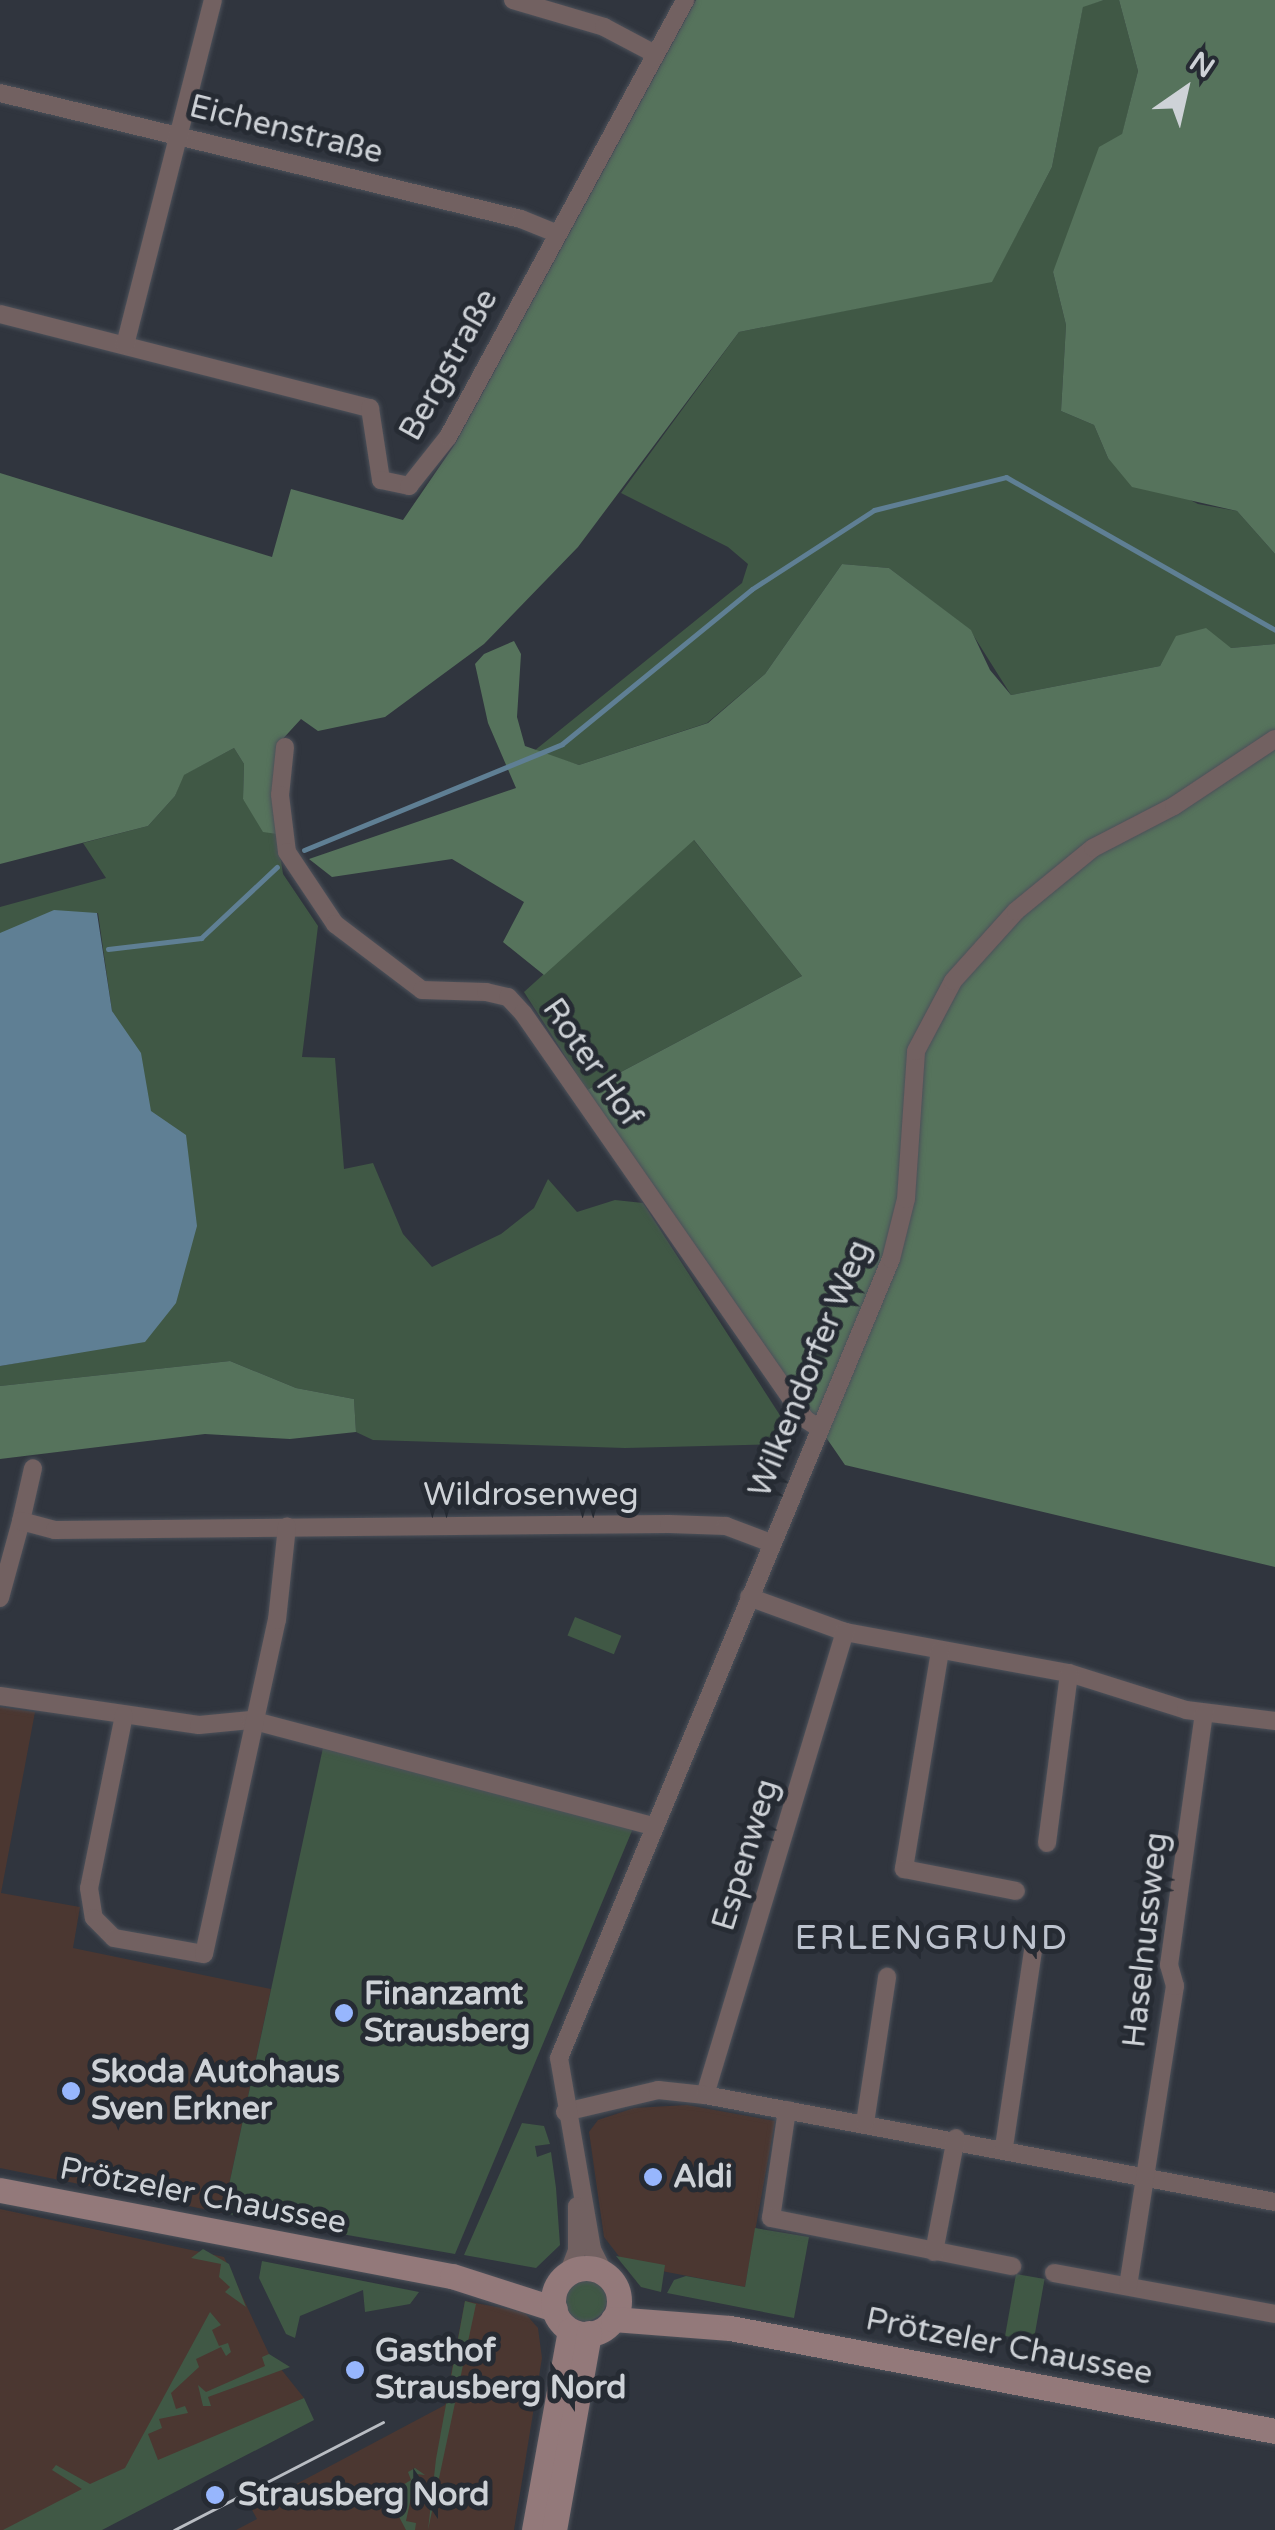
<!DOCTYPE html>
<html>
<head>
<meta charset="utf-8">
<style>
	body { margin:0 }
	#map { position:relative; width:1275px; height:2530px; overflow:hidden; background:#30353e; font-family:"Varela Round",sans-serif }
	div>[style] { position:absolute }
	.commercial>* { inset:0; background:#4b3731 }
	.green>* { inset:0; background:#405845; transform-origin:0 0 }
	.round { border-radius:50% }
	.forest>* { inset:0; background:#56735c }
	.water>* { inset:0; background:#5f7f94 }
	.stream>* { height:5px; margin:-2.5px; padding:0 2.5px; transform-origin:2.5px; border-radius:2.5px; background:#5f7f94 }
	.roads { filter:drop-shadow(0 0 2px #4c515a) drop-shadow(0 0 2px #4c515a) }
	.street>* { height:18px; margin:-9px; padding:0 9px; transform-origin:9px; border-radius:9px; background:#726161 }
	.secondary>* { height:25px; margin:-12.5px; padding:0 12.5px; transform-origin:12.5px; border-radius:12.5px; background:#93797a }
	.secondary>.ring { margin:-12.5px; padding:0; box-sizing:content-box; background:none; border:25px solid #93797a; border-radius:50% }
	.tram>* { height:2.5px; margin:-1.25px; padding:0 1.25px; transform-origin:1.25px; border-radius:1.25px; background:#b9bdc3 }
	.dots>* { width:28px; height:28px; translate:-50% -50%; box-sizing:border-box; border:5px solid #262b33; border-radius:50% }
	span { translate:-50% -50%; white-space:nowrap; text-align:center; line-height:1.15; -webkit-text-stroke:10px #262b33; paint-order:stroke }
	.street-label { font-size:32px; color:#ced2d7 }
	.poi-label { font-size:32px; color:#ced2d7; font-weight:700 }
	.left { translate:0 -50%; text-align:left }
	.neighbourhood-label { font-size:35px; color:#bdc3ce; letter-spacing:2.5px }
	.north { position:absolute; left:1135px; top:40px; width:100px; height:100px; -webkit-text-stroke:8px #262b33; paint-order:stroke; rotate:34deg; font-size:28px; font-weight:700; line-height:40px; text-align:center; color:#ced2d7 }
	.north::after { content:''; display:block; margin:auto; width:35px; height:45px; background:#ced2d7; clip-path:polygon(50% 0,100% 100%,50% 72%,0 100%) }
</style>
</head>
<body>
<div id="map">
	<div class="commercial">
		<div style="clip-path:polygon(0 1707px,35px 1712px,1px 1893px,80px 1907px,73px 1948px,271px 1989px,223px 2213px,0 2168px)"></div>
		<div style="clip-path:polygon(687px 2105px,775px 2121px,745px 2287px,625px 2264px,604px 2237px,589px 2132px,598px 2120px,634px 2108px)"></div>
		<div style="clip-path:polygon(0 2209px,224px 2257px,269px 2354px,304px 2398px,21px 2530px,0 2530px)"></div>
		<div style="clip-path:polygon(465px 2301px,524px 2312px,538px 2328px,542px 2358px,514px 2530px,236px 2530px,257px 2519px,251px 2508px,445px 2405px)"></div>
	</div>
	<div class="green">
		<div style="clip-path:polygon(1104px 0,1119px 0,1138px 71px,1122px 135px,1053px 272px,1066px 325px,1061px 411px,1094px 425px,1108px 458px,1198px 504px,1237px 511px,1275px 554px,1275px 644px,1231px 648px,1177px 637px,1160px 666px,1011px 695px,970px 630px,889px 568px,842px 564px,765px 674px,707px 723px,579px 765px,534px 751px,742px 583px,748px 564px,728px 547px,621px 493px,739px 332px,992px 281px,1052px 167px,1083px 6px)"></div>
		<div style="clip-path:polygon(234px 748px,244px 764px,243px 799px,277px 834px,283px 874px,318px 926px,302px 1057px,335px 1058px,344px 1169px,373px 1163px,403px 1234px,432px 1267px,501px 1234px,534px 1208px,548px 1179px,577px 1212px,615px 1200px,643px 1203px,794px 1437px,782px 1444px,625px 1448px,373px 1440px,356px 1432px,354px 1399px,296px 1388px,230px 1361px,0 1386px,0 1366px,45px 1358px,151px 1112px,112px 1011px,98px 913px,0 946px,0 907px,106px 878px,83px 843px,148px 826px,175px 796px,183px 775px)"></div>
		<div style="clip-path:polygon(693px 839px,802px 976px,587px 1090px,524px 992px)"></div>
		<div style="left:575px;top:1617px;width:50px;height:20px;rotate:22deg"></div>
		<div style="clip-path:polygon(324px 1743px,634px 1826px,455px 2254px,223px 2213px)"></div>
		<div style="clip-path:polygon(522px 2123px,544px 2126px,550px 2144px,535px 2146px,537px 2157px,551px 2152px,556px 2188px,560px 2245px,536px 2268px,464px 2255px)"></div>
		<div style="clip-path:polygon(755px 2228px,809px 2237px,794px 2318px,667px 2293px,674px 2280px,686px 2276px,745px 2287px)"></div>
		<div style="clip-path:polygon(203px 2249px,229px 2264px,246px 2307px,225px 2292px,230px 2287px,219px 2277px,221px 2264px,191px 2258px)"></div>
		<div style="clip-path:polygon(616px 2256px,665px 2265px,661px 2292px,641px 2287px)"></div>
		<div style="clip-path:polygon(262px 2261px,419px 2292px,410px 2304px,365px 2312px,363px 2290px,300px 2316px,295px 2338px,286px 2334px,259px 2278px)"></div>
		<div style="left:1016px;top:2274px;width:29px;height:63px;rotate:10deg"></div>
		<div class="round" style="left:563px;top:2277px;width:44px;height:44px"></div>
		<div style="clip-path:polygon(465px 2301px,476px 2304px,428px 2530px,436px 2459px)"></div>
		<div style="clip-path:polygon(210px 2312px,221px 2325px,212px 2330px,219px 2346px,228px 2343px,231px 2352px,226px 2356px,221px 2347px,196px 2359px,199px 2367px,171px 2393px,176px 2409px,185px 2406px,188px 2413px,159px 2419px,162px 2428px,148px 2434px,158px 2460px,304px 2398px,314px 2420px,102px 2530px,3px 2530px,82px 2489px,52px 2470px,56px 2465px,90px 2484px,125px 2468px)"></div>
		<div style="clip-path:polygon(269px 2354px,290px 2367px,208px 2397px,211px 2406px,203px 2406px,198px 2385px,206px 2392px,265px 2366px,262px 2357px)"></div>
		<div style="clip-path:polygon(415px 2468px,425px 2475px,416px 2474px,406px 2521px,416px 2523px,415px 2530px,406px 2530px,387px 2494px,378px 2498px,377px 2493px,385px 2484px,391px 2492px,411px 2480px,408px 2472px)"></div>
	</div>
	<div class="forest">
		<div style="clip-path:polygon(696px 0,1104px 0,1083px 7px,1052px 167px,992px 282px,739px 332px,578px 547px,484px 644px,385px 717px,318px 731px,301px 719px,279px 743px,277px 834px,263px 832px,243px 799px,244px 764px,234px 748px,184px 775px,175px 796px,148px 826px,0 864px,0 473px,272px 557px,291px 489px,403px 520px,455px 444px)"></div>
		<div style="clip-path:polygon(1119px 0,1275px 0,1275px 554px,1237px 511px,1132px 487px,1108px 458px,1094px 425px,1061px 411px,1066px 325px,1053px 272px,1099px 147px,1122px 134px,1138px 71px)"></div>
		<div style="clip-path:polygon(842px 564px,889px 568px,971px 630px,990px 670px,1011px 695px,1160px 666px,1176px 636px,1206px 628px,1231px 648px,1275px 644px,1275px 1567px,845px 1465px,587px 1090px,802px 976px,694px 840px,544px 975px,503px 942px,524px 902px,452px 859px,332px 877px,309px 859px,516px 788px,488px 723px,475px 664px,484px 654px,514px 641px,521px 654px,517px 717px,525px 746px,579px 765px,708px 723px,765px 674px)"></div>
		<div style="clip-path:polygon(230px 1361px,296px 1388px,354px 1399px,356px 1432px,290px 1439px,205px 1434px,0 1459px,0 1386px)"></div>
	</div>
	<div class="water">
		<div style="clip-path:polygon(54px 910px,97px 913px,112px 1011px,141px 1053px,151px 1111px,186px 1135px,197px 1226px,176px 1303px,145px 1342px,0 1366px,0 933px)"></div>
	</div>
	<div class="stream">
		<div style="left:304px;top:850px;width:279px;rotate:-22.3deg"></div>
		<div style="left:562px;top:744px;width:245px;rotate:-39.2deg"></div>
		<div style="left:752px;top:589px;width:145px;rotate:-32.9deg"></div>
		<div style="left:874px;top:510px;width:136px;rotate:-14deg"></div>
		<div style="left:1006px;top:477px;width:309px;rotate:29.6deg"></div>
		<div style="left:108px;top:949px;width:94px;rotate:-6.7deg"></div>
		<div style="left:201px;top:938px;width:104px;rotate:-43.1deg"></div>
	</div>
	<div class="roads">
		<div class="street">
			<div style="left:513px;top:0;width:95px;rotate:16.5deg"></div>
			<div style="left:604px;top:27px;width:58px;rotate:27.9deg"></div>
			<div style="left:0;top:93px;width:536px;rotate:13.6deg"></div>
			<div style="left:521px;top:219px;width:37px;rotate:22deg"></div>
			<div style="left:0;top:314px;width:382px;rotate:14.3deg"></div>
			<div style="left:370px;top:408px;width:73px;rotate:81.3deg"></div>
			<div style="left:381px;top:480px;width:29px;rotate:12deg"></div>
			<div style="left:409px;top:486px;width:63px;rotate:-51.5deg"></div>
			<div style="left:448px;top:437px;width:497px;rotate:-61.5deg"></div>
			<div style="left:125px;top:345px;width:356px;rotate:-75.7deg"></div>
			<div style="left:285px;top:747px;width:48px;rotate:95.9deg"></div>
			<div style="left:280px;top:795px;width:57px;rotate:83deg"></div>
			<div style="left:287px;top:852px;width:87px;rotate:56.3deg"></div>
			<div style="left:335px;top:924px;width:109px;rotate:37.2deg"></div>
			<div style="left:422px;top:990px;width:64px;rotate:1.8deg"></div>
			<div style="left:486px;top:992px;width:23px;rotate:13deg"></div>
			<div style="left:508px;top:997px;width:22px;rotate:47deg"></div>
			<div style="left:523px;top:1013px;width:494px;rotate:55.2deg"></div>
			<div style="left:805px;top:1419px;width:17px;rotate:33deg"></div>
			<div style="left:21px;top:1521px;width:54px;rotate:-77.2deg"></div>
			<div style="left:749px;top:1597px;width:102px;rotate:20deg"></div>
			<div style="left:845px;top:1632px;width:228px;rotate:10.4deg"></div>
			<div style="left:1069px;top:1673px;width:123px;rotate:17.5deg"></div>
			<div style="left:1186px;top:1710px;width:90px;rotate:7deg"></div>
			<div style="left:0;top:1598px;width:80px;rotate:-74.7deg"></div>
			<div style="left:21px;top:1521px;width:35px;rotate:15deg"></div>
			<div style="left:55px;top:1530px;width:614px;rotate:-0.56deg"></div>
			<div style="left:669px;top:1524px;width:57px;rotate:2deg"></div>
			<div style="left:726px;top:1526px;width:48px;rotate:20.7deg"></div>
			<div style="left:940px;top:1651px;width:221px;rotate:99.4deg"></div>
			<div style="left:904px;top:1869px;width:114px;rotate:11.1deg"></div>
			<div style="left:0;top:1696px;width:201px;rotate:8.3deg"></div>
			<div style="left:199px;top:1725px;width:52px;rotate:-5.5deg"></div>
			<div style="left:251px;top:1720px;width:416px;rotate:14.8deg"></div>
			<div style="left:124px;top:1715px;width:177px;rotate:101.4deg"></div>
			<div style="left:89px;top:1888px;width:30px;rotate:81deg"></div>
			<div style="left:94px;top:1918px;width:28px;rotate:45deg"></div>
			<div style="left:114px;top:1938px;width:91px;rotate:10.1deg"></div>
			<div style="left:204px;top:1954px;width:342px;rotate:-77.7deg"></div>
			<div style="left:277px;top:1620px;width:94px;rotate:-83.9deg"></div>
			<div style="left:1047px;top:1843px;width:171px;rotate:-82.6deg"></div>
			<div style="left:705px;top:2095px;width:484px;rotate:-73.2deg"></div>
			<div style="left:787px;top:2110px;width:109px;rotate:98.4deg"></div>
			<div style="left:771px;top:2218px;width:246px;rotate:11.3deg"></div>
			<div style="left:565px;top:2112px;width:96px;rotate:-13.3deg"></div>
			<div style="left:658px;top:2090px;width:47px;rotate:6.1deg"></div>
			<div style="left:705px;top:2095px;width:580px;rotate:10.63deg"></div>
			<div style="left:865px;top:2123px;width:148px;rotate:-81.4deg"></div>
			<div style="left:1004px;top:2147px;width:205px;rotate:-81.6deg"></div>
			<div style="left:934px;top:2252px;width:116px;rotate:-79.1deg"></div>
			<div style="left:604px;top:2273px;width:27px;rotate:-117deg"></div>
			<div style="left:592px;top:2249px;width:194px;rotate:-99.8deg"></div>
			<div style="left:559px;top:2058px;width:865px;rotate:-67.44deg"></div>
			<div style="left:891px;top:1259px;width:62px;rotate:-76deg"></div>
			<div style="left:906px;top:1199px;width:148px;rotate:-86.1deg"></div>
			<div style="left:916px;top:1051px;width:79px;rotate:-62.1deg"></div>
			<div style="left:953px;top:981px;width:94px;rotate:-48deg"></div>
			<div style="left:1016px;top:911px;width:99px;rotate:-39.3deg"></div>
			<div style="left:1093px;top:848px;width:91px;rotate:-27.4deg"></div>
			<div style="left:1174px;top:806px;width:121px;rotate:-33.6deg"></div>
			<div style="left:1054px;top:2273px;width:225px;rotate:10.5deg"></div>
			<div style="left:568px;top:2274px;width:26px;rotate:-69deg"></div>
			<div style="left:577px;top:2250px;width:44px;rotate:-90deg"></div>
			<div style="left:1128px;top:2286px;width:304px;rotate:-81.1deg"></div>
			<div style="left:1175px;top:1986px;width:22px;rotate:-106deg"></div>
			<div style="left:1169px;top:1965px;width:254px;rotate:-82.1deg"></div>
		</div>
		<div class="secondary">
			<div style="left:0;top:2190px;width:460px;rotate:10.8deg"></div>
			<div style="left:452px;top:2276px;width:108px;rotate:17.8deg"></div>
			<div class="ring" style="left:553px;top:2268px;width:41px;height:41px"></div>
			<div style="left:613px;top:2319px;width:117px;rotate:4.4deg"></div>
			<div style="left:730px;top:2328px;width:555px;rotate:10.7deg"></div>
			<div style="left:534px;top:2530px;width:203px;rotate:-79.8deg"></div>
			<div style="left:554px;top:2530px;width:200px;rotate:-79.9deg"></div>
		</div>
	</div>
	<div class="tram">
		<div style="left:174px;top:2530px;width:235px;rotate:-27.3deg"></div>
	</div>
	<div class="dots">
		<div style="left:344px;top:2013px;background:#97b6fd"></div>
		<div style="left:71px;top:2091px;background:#97b6fd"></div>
		<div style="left:653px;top:2177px;background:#97b6fd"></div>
		<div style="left:355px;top:2370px;background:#97b6fd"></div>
		<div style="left:215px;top:2495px;background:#97b6fd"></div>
	</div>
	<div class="street-label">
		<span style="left:286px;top:130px;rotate:14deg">Eichenstraße</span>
		<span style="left:449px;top:365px;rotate:-61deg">Bergstraße</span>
		<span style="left:592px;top:1063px;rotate:55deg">Roter Hof</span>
		<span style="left:810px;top:1369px;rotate:-68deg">Wilkendorfer Weg</span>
		<span style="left:531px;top:1495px">Wildrosenweg</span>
		<span style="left:746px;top:1855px;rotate:-73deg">Espenweg</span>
		<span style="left:1146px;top:1940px;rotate:-84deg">Haselnussweg</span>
		<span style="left:203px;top:2196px;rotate:11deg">Prötzeler Chaussee</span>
		<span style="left:1009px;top:2347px;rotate:11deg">Prötzeler Chaussee</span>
	</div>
	<div class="poi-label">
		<span class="left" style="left:364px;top:2013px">Finanzamt<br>Strausberg</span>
		<span class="left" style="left:91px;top:2091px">Skoda Autohaus<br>Sven Erkner</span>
		<span class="left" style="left:673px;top:2177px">Aldi</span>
		<span class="left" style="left:375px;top:2370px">Gasthof<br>Strausberg Nord</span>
		<span class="left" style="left:238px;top:2495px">Strausberg Nord</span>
	</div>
	<div class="neighbourhood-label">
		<span style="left:932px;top:1938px">ERLENGRUND</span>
	</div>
	<div class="north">N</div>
</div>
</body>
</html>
